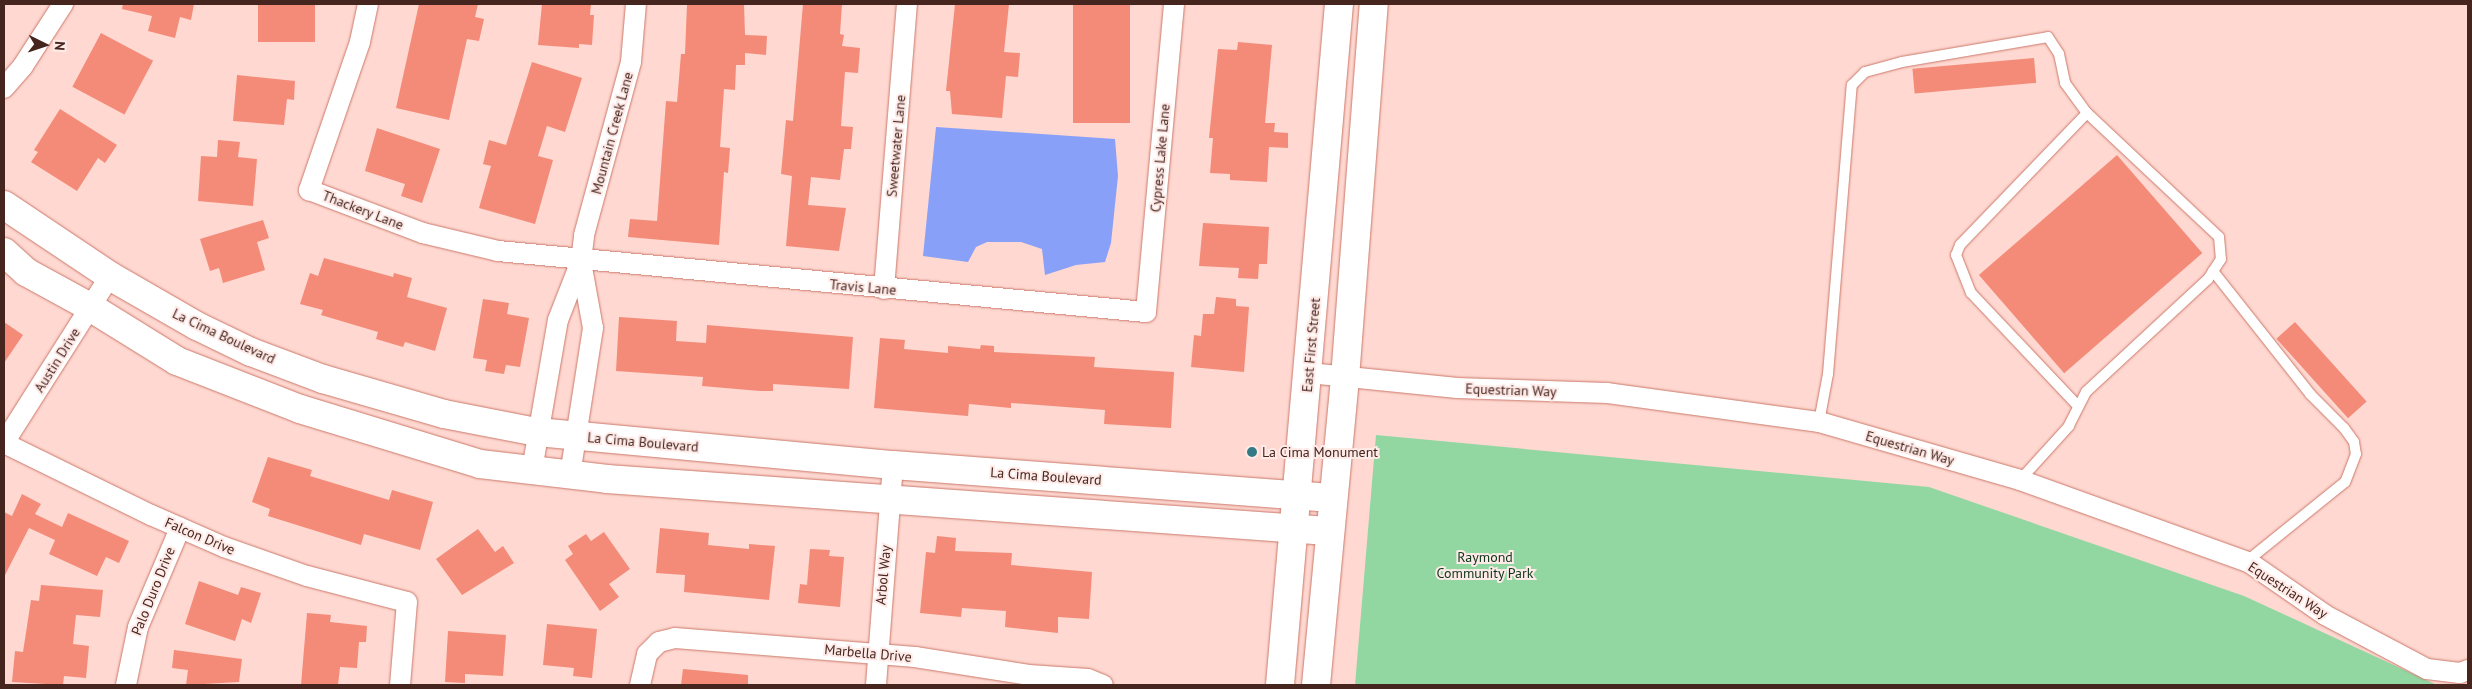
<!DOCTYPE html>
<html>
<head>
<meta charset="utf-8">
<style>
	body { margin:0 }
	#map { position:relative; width:2472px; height:689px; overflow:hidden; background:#fed8d1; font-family:"PT Sans",sans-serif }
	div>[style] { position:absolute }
	.green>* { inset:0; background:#92d7a2 }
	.water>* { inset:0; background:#88a0f7 }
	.building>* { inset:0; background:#f38b78; transform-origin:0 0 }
	.roads { filter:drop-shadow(0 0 1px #cb7869) drop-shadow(0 0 1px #cb7869) }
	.lane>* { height:10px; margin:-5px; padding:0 5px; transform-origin:5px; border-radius:5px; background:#fff }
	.street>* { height:20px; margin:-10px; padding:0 10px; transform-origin:10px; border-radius:10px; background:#fff }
	.secondary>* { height:28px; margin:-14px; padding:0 14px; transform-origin:14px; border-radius:14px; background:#fff }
	.dots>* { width:14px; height:14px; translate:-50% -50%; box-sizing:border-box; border:2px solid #feeae7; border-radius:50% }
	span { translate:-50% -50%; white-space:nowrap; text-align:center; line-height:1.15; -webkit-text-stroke:4px #feeae7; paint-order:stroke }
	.street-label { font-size:14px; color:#47251f }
	.poi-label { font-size:14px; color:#47251f }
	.left { translate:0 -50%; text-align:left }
	.park-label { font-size:14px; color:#0e351b }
	.frame { position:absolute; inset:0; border:5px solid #47251f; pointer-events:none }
	.north { position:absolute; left:20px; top:20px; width:50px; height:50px; -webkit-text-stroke:4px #feeae7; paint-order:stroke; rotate:94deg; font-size:14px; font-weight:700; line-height:20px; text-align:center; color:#47251f }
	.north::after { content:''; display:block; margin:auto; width:18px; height:22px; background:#47251f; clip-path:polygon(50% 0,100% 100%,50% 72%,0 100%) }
</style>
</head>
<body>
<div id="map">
	<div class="green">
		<div style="clip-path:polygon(1376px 435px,1929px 487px,2244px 596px,2437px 685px,1355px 685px)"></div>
	</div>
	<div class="water">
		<div style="clip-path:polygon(936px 127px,1115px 139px,1118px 176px,1111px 243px,1105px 262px,1076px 265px,1045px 275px,1042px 249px,1021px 242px,987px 242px,976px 247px,968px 262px,923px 256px)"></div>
	</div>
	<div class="building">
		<div style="clip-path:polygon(123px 4px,194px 4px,191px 20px,180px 17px,175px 38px,148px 31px,152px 16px,122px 9px)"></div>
		<div style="left:258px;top:4px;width:57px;height:38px"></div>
		<div style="clip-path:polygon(419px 4px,478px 4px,475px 17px,484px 19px,479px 41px,467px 39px,449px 120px,396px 108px)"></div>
		<div style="clip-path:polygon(542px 4px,591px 4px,590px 15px,594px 15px,592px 45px,579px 44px,579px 48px,538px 45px)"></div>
		<div style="clip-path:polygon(687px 4px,744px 4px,745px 35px,767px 36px,766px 55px,745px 53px,745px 65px,736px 65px,735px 90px,724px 89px,720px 147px,730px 148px,728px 173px,724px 172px,719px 245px,628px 237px,630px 219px,657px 221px,666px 101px,677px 102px,681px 54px,685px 54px)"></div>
		<div style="clip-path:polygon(803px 4px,842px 4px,840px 34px,844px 35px,842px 46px,860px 48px,858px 73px,845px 72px,841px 126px,853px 127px,851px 149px,844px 149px,840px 180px,811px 177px,808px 205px,846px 208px,839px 251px,786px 246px,792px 176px,781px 174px,786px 120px,793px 121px)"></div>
		<div style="clip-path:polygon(955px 4px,1009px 4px,1004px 52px,1020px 53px,1018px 77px,1006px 76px,1002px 118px,952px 114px,950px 91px,946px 91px)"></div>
		<div style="left:1073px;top:4px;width:57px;height:119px"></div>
		<div style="left:101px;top:33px;width:59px;height:61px;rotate:28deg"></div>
		<div style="clip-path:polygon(1238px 42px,1272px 45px,1265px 123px,1275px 123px,1274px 132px,1288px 133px,1288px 148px,1269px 147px,1267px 182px,1230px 180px,1230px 174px,1210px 173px,1213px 138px,1209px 138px,1218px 49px,1237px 50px)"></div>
		<div style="left:2034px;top:58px;width:25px;height:122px;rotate:85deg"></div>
		<div style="clip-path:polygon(532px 62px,582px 78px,565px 132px,547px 126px,538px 156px,553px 160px,535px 224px,479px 208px,491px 166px,483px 164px,489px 140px,506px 145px)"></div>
		<div style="clip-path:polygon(237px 75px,295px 81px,294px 100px,287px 99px,284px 125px,233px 121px)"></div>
		<div style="clip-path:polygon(60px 109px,117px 145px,105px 163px,98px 158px,77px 191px,31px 162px,38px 152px,34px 150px)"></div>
		<div style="clip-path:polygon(377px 128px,440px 149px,422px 203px,401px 196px,405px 184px,365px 171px)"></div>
		<div style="clip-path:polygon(218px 140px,240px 142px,238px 157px,257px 159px,253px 206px,198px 201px,201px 156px,217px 157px)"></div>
		<div style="left:2117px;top:155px;width:130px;height:183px;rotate:49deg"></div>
		<div style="clip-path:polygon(263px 220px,269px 238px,257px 242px,265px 270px,223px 283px,219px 268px,210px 271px,200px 239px)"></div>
		<div style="clip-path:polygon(1203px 223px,1269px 227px,1267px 264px,1259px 264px,1258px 279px,1238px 278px,1239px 268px,1199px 266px)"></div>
		<div style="clip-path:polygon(324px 258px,393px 277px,394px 273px,412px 278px,407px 297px,447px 308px,435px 351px,405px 342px,403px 347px,376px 339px,378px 332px,321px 315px,323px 310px,300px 304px,310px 273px,318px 276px)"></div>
		<div style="clip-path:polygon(1216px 297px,1236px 299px,1236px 306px,1249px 307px,1244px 372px,1191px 367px,1194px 335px,1201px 336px,1203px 314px,1214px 314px)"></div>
		<div style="clip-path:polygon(483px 299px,509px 303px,507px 314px,529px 318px,520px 367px,506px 365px,504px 374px,485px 371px,487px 360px,473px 358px)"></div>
		<div style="clip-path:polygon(619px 317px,677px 321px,676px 341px,706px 343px,707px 325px,853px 337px,849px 389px,773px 384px,773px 391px,760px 391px,702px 386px,703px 377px,616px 371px)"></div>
		<div style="clip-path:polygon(4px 322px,23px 335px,4px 363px)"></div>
		<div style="left:2295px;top:322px;width:107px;height:25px;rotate:48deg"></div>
		<div style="clip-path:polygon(880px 338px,905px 340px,904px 349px,948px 353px,948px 346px,980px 349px,981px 345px,994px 346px,994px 352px,1095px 357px,1094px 367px,1174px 372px,1171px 428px,1104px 424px,1105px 410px,1011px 403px,1011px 408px,969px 404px,968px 416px,874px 408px)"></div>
		<div style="clip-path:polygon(268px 457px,312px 470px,310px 476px,389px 500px,392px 490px,433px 502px,420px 550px,364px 534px,361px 545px,268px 516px,270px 509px,252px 502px)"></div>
		<div style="clip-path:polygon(22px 494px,41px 504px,35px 514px,62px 527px,68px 513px,129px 541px,119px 563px,106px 557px,97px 576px,49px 554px,55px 540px,29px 528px,4px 577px,4px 512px,12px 516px)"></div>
		<div style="clip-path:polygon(660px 528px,709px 533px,708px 545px,749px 549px,749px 544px,775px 546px,769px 600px,684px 592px,685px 575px,656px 573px)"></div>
		<div style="clip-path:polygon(478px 529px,495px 552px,503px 546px,514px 563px,462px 595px,436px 559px)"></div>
		<div style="clip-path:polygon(604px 532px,630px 569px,609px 584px,619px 597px,600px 611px,565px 560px,573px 554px,568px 546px,586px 534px,591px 541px)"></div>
		<div style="clip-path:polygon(937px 536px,956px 538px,955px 551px,1012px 553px,1011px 565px,1092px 572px,1089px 619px,1058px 617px,1058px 633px,1005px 627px,1006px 611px,962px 608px,961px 617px,920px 613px,926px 552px,935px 553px)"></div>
		<div style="clip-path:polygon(810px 549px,830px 550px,829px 556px,844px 557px,840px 607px,798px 603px,800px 584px,807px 585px)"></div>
		<div style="clip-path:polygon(199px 581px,238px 595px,241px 587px,261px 593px,251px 623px,242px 619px,235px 641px,185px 624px)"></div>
		<div style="clip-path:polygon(41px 585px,103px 590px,100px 617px,76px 615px,73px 644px,89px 646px,86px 678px,64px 676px,63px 685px,12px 682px,15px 651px,23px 652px,31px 600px,39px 601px)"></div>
		<div style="clip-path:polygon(307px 613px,331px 615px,330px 622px,367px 626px,366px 642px,359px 642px,357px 668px,340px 667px,338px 685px,301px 685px)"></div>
		<div style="clip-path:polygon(547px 624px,597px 629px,592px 678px,573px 676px,574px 668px,543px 665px)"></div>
		<div style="clip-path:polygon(448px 631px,506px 635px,503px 676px,465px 674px,465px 683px,445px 682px)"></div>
		<div style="clip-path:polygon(174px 650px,242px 659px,239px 682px,186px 685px,188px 670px,172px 668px)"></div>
		<div style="clip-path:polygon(683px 669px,748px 675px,748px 685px,681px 685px)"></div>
	</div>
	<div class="roads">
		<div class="lane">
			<div style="left:2213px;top:271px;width:157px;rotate:51.7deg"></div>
			<div style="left:2310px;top:394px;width:48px;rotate:45deg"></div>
			<div style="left:2344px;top:428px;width:17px;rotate:54deg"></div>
			<div style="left:2354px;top:442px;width:12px;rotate:81deg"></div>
			<div style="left:2356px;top:454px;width:30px;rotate:111deg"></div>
			<div style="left:2345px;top:482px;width:127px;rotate:141.1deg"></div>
			<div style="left:2078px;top:406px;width:156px;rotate:-133.4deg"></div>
			<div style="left:1971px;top:293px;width:41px;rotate:-111.5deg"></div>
			<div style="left:1956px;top:255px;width:11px;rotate:-68deg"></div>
			<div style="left:1960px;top:245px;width:183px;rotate:-46.1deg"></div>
			<div style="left:1819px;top:422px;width:49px;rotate:-79.4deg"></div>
			<div style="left:1828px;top:374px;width:290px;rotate:-85.3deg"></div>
			<div style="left:1852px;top:85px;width:18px;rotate:-45deg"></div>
			<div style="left:1865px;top:72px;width:38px;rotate:-15deg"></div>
			<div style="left:1902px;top:62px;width:148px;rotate:-9.7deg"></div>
			<div style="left:2048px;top:37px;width:20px;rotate:57deg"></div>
			<div style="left:2059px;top:54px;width:30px;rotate:78deg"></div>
			<div style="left:2065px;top:83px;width:37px;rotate:54deg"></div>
			<div style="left:2087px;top:113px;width:181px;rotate:43.2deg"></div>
			<div style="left:2219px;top:237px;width:22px;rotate:85deg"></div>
			<div style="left:2221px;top:259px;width:24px;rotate:123deg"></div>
			<div style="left:2208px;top:279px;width:166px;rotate:137.2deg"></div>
			<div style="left:2086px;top:392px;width:38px;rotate:117deg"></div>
			<div style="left:2069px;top:426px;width:73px;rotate:132.2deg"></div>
		</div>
		<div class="street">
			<div style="left:368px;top:4px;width:39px;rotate:102deg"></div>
			<div style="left:360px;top:42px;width:157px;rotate:109deg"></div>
			<div style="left:309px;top:190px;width:122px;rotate:20.7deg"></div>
			<div style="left:423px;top:233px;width:77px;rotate:13.5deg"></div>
			<div style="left:498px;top:251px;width:651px;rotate:5.38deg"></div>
			<div style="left:1146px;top:312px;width:309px;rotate:-84.8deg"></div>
			<div style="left:4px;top:88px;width:29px;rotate:-49deg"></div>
			<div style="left:23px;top:66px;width:74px;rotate:-57.2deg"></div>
			<div style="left:884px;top:289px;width:286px;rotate:-85.4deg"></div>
			<div style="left:1309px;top:373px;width:149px;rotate:5.8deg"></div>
			<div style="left:1457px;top:388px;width:150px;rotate:1.9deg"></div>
			<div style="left:1607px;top:393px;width:214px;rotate:7.8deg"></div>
			<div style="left:1819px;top:422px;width:209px;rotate:16.1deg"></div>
			<div style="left:2020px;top:480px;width:245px;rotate:19.8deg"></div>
			<div style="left:2250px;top:563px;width:91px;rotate:34.7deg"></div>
			<div style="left:2325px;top:615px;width:115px;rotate:27.9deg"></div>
			<div style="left:2427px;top:669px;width:33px;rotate:7deg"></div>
			<div style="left:2460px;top:673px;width:9px;rotate:-21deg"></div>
			<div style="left:4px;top:443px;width:164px;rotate:26.1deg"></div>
			<div style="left:151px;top:515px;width:80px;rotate:23.7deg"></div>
			<div style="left:224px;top:547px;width:88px;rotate:19.3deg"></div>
			<div style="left:307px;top:576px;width:103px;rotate:14.6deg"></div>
			<div style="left:407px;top:602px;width:83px;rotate:94.8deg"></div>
			<div style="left:4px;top:443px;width:198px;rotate:-57.6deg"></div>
			<div style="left:532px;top:470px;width:152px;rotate:-80.2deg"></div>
			<div style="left:558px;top:320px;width:63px;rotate:-68.7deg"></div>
			<div style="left:581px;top:261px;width:26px;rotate:-83deg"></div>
			<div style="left:584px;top:235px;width:179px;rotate:-74.8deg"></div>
			<div style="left:631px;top:62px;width:58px;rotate:-85.1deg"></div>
			<div style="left:570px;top:475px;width:149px;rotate:-81.1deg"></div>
			<div style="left:593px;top:328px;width:67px;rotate:-100.3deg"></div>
			<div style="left:126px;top:685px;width:59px;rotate:-78.3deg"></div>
			<div style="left:138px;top:627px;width:108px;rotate:-67deg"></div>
			<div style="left:640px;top:685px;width:32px;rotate:-77deg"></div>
			<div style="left:647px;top:654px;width:17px;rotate:-45deg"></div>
			<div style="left:659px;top:642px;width:16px;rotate:-14deg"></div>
			<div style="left:675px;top:638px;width:241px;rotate:4.5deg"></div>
			<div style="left:915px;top:657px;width:115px;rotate:9deg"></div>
			<div style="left:1029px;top:675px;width:59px;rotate:3.9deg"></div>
			<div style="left:1088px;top:679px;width:16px;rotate:22deg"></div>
			<div style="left:876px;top:685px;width:221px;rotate:-85.6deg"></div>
		</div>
		<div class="secondary">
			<div style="left:4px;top:205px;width:128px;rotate:33.8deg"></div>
			<div style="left:110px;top:276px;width:100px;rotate:29.9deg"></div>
			<div style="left:197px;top:326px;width:60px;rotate:25.7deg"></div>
			<div style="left:251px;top:352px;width:77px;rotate:20.6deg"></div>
			<div style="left:323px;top:379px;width:126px;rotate:16.1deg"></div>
			<div style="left:444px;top:414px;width:95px;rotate:11deg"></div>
			<div style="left:537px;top:432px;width:358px;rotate:5.3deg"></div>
			<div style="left:893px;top:465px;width:440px;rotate:4.3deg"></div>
			<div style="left:4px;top:252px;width:30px;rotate:42deg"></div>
			<div style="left:26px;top:272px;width:73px;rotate:28.7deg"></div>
			<div style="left:90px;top:307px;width:102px;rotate:31.8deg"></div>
			<div style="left:177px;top:361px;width:132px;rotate:21.3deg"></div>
			<div style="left:300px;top:409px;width:188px;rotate:17deg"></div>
			<div style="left:480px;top:464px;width:128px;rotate:6.7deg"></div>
			<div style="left:607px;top:479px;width:723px;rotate:4.13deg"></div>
			<div style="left:1280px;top:685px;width:684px;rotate:-85.05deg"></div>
			<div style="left:1316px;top:685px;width:308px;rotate:-84.6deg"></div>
			<div style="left:1345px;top:378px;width:375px;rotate:-85.6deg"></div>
		</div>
	</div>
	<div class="dots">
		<div style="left:1252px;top:452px;background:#347a86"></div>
	</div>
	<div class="street-label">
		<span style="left:612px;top:133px;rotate:-75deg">Mountain Creek Lane</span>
		<span style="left:896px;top:146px;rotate:-85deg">Sweetwater Lane</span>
		<span style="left:1160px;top:158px;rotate:-85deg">Cypress Lake Lane</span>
		<span style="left:363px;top:210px;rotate:21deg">Thackery Lane</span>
		<span style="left:863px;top:287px;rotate:5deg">Travis Lane</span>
		<span style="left:224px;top:336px;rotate:25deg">La Cima Boulevard</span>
		<span style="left:1311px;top:345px;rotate:-85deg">East First Street</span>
		<span style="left:57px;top:360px;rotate:-58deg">Austin Drive</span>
		<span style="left:1511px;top:390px;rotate:2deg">Equestrian Way</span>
		<span style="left:643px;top:442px;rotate:5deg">La Cima Boulevard</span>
		<span style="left:1910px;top:448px;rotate:16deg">Equestrian Way</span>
		<span style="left:1046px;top:476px;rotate:4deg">La Cima Boulevard</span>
		<span style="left:200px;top:536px;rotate:23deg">Falcon Drive</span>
		<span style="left:883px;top:575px;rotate:-85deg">Arbol Way</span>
		<span style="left:2288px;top:590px;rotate:33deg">Equestrian Way</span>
		<span style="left:153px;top:591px;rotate:-68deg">Palo Duro Drive</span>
		<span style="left:868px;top:653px;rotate:5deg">Marbella Drive</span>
	</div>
	<div class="poi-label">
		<span class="left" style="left:1262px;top:452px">La Cima Monument</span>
	</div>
	<div class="park-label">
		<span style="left:1485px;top:565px">Raymond<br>Community Park</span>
	</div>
	<div class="frame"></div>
	<div class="north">N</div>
</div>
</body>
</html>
